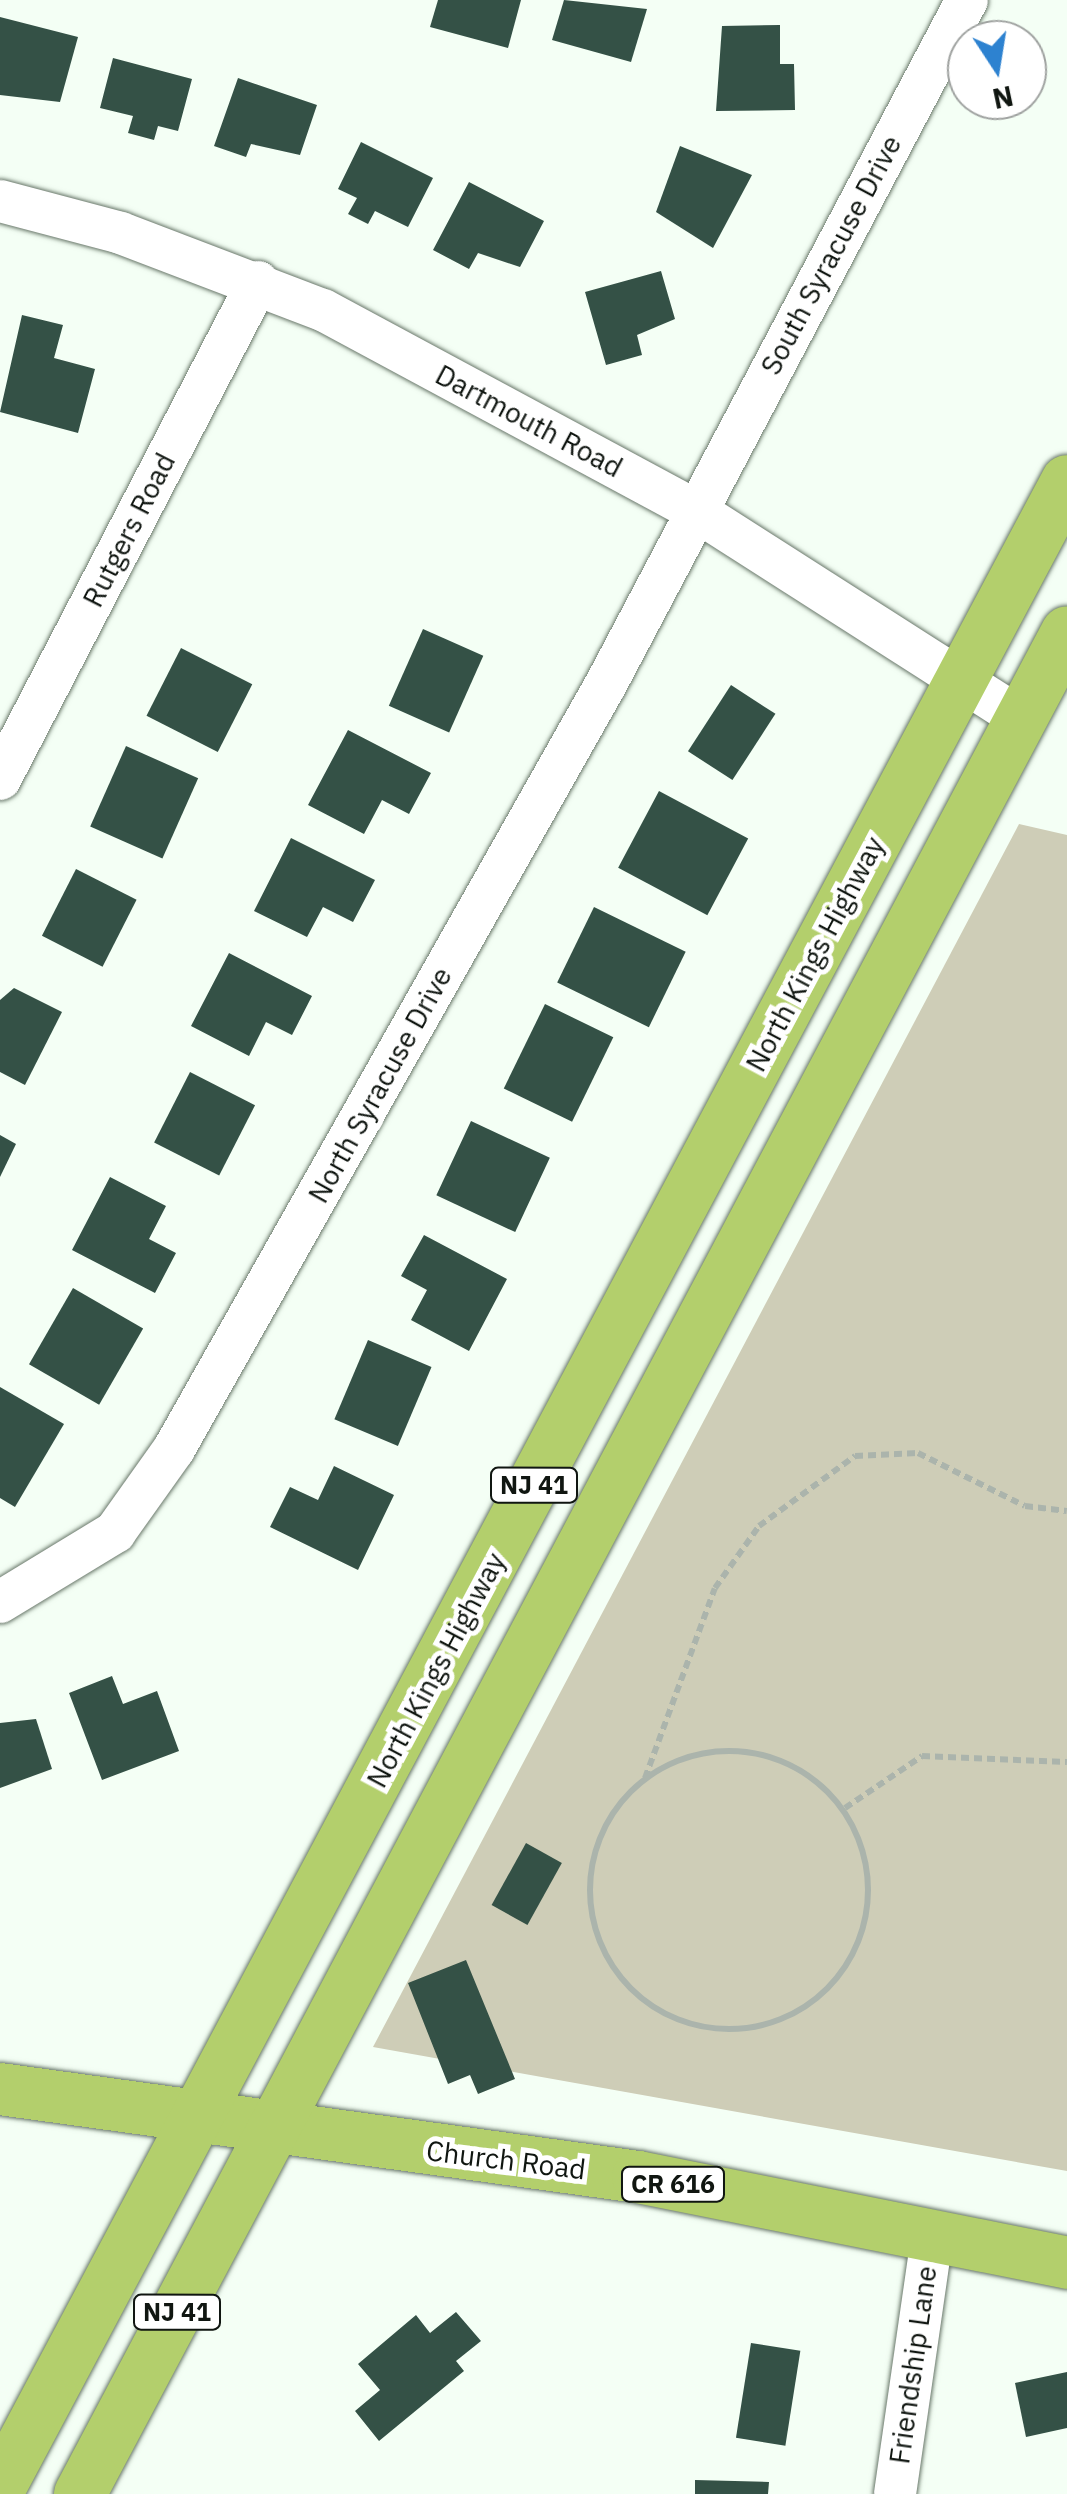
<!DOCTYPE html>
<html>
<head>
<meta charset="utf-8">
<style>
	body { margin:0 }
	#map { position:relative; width:1067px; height:2494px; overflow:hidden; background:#f4fff5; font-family:"IBM Plex Sans",sans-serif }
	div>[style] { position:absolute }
	.green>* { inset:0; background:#cecdb7 }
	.building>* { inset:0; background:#345146; transform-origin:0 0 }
	.path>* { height:6px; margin-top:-3px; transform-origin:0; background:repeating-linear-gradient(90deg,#abb4ac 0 8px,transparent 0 13px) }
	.path>.ring { margin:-3px; padding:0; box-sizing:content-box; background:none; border:6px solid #abb4ac; border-radius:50% }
	.roads { filter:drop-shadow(0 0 2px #69786a) drop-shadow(0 0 2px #69786a) }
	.minor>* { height:42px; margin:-21px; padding:0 21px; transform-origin:21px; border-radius:21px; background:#fff }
	.major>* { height:52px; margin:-26px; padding:0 26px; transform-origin:26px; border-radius:26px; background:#b3cf6c }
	span { translate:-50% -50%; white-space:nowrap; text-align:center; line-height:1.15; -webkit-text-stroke:10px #fff; paint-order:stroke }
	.shield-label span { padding:2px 8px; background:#fff; border:2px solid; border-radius:8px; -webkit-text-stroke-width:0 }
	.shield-label { font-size:25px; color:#101611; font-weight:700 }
	.street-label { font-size:28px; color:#101611 }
	.north { position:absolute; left:947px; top:20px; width:100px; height:100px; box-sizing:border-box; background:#fff; border:2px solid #9fa2a0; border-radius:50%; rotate:168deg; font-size:28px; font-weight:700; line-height:40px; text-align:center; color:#101611 }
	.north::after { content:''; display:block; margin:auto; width:35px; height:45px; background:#2d82d0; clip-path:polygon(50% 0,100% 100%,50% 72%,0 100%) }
</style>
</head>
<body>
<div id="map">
	<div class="green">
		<div style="clip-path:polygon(1019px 824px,1067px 835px,1067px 2171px,373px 2047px)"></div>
	</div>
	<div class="building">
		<div style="clip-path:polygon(438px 0,521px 0,508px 48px,430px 27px)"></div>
		<div style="clip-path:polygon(564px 0,647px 9px,631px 62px,552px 40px)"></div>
		<div style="clip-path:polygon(0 17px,78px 37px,60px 102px,0 95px)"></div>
		<div style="clip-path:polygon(780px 25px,780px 64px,794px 64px,795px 110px,716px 111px,722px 26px)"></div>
		<div style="clip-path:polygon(113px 58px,192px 79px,178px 131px,158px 126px,154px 140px,128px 133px,133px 116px,100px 108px)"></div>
		<div style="clip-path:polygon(238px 78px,317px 105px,300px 155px,251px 144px,246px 157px,214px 146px)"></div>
		<div style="clip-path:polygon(361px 142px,433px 178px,408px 227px,375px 211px,368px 224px,348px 214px,357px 198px,338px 189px)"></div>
		<div style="clip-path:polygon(680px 146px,752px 175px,713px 248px,656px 212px)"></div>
		<div style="clip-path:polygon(469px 182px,544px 221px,520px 267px,478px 253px,469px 269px,433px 250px)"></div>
		<div style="clip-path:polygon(661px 271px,675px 319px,637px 335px,642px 355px,606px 365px,585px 292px)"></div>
		<div style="clip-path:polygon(22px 315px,63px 325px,54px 358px,95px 369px,78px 433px,0 412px)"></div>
		<div style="left:423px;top:629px;width:66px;height:84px;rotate:24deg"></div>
		<div style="left:181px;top:648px;width:80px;height:76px;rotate:27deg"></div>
		<div style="left:731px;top:685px;width:53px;height:79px;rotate:33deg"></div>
		<div style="clip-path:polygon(348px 730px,431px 773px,409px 814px,382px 800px,364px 834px,308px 805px)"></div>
		<div style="left:126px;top:746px;width:79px;height:88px;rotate:24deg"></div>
		<div style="left:659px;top:791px;width:101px;height:87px;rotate:28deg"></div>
		<div style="clip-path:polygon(291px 838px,375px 880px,353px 922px,323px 907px,307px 937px,254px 911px)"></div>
		<div style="left:76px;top:869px;width:68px;height:75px;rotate:27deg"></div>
		<div style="left:594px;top:907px;width:102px;height:84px;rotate:26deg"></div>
		<div style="clip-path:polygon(229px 953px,312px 996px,292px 1035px,266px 1022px,249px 1056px,191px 1026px)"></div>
		<div style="clip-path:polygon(14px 988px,62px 1012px,25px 1085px,0 1072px,0 1000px)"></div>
		<div style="left:545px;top:1004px;width:76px;height:94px;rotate:26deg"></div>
		<div style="left:190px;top:1072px;width:73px;height:79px;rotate:27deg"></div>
		<div style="left:471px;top:1121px;width:87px;height:82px;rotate:25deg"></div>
		<div style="clip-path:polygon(0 1135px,16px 1144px,0 1177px)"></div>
		<div style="clip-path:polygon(110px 1177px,166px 1206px,149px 1239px,176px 1253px,155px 1293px,72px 1250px)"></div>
		<div style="clip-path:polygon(424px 1235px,507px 1279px,469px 1351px,411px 1320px,427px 1290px,401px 1276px)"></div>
		<div style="left:73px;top:1288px;width:81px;height:88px;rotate:30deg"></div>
		<div style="left:368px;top:1340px;width:69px;height:86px;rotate:23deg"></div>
		<div style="clip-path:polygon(0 1387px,64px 1424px,15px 1507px,0 1498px)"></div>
		<div style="clip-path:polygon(334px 1466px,394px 1495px,358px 1570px,270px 1527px,290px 1487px,318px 1500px)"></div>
		<div style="clip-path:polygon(112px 1676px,123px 1704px,157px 1691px,179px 1751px,102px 1780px,69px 1693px)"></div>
		<div style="clip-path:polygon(36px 1719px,52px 1769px,0 1788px,0 1723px)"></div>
		<div style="left:526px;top:1843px;width:41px;height:71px;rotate:29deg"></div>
		<div style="clip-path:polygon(466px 1960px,515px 2079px,478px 2094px,470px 2075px,448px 2084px,408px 1983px)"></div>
		<div style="clip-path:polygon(456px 2312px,481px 2341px,456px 2361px,464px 2371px,379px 2441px,355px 2411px,380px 2390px,358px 2364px,416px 2315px,430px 2333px)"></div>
		<div style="left:751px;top:2343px;width:50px;height:96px;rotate:9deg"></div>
		<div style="clip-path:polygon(1067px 2372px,1067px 2428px,1026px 2437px,1015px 2383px)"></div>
		<div style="clip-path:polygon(695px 2480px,769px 2482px,768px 2494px,695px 2494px)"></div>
	</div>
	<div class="path">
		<div class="ring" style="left:590px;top:1751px;width:272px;height:272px"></div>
		<div style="left:645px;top:1778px;width:202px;rotate:-69.8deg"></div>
		<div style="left:715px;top:1588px;width:76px;rotate:-54.6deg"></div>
		<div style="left:759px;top:1526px;width:119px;rotate:-36.1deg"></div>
		<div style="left:855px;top:1456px;width:63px;rotate:-2.7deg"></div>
		<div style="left:918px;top:1453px;width:119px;rotate:26.4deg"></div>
		<div style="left:1025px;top:1506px;width:42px;rotate:6.8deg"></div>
		<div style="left:845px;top:1808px;width:93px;rotate:-34deg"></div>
		<div style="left:922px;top:1756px;width:145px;rotate:2.4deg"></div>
	</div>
	<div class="roads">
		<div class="minor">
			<div style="left:0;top:201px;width:125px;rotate:14.8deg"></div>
			<div style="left:121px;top:233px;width:216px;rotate:20.9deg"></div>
			<div style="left:323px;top:310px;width:422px;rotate:28.3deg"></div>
			<div style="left:695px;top:510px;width:386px;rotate:32.6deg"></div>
			<div style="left:0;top:779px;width:560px;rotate:-62.57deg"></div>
			<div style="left:0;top:1602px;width:135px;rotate:-31.3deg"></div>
			<div style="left:115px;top:1532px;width:102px;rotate:-54.6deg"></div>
			<div style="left:174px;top:1449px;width:879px;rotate:-60.55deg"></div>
			<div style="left:606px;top:684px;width:773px;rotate:-62.18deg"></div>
			<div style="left:895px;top:2494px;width:261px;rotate:-81.8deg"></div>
		</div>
		<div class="major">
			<div style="left:0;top:2089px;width:644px;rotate:7.85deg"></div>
			<div style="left:638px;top:2177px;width:438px;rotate:11.3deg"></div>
			<div style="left:0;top:2487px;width:2272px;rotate:-61.99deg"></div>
			<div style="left:80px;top:2494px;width:2107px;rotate:-62.07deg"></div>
		</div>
	</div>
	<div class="shield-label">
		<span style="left:534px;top:1485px">NJ 41</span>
		<span style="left:673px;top:2184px">CR 616</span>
		<span style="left:177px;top:2312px">NJ 41</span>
	</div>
	<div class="street-label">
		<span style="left:831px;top:255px;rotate:-62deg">South Syracuse Drive</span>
		<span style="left:529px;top:421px;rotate:28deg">Dartmouth Road</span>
		<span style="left:129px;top:530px;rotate:-63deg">Rutgers Road</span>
		<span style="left:815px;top:954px;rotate:-62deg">North Kings Highway</span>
		<span style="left:380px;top:1085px;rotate:-61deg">North Syracuse Drive</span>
		<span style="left:436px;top:1670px;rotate:-62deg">North Kings Highway</span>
		<span style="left:506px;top:2160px;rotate:7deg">Church Road</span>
		<span style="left:913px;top:2365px;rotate:-82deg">Friendship Lane</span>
	</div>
	<div class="north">N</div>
</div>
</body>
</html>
